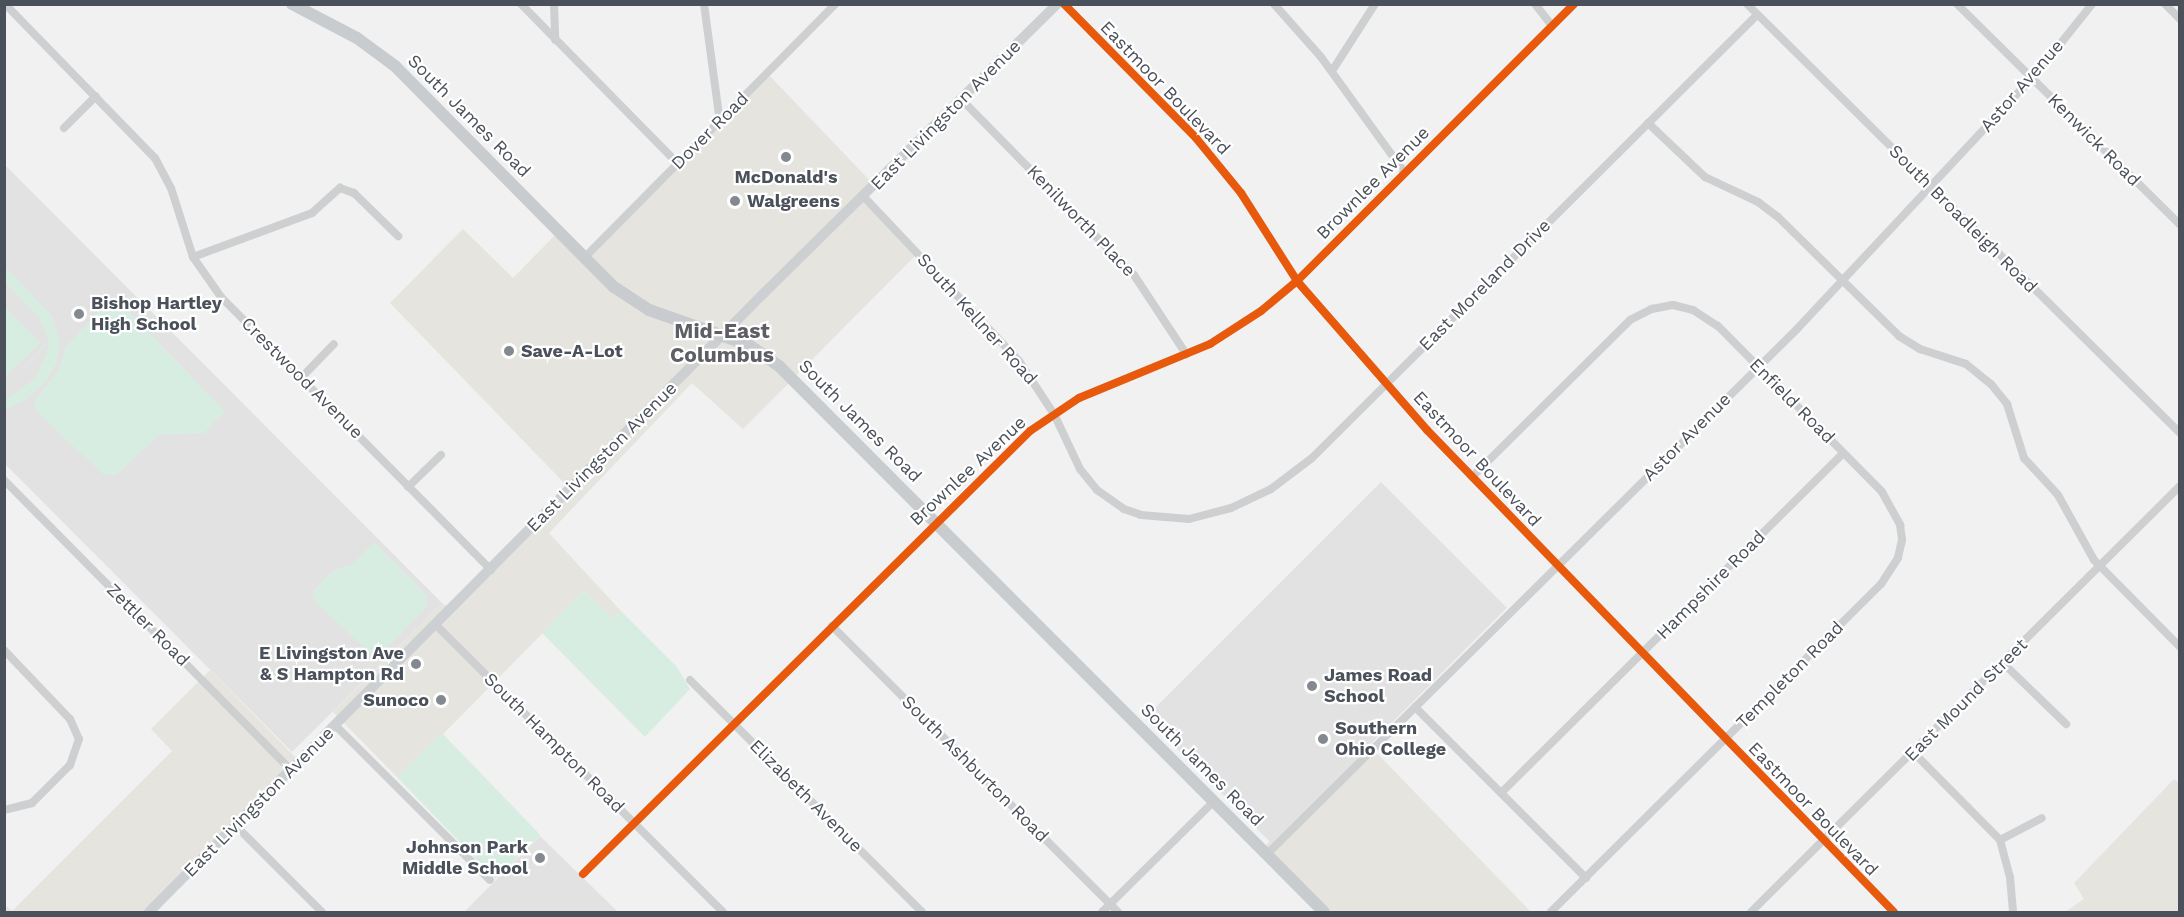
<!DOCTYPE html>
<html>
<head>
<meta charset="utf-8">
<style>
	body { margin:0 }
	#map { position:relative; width:2184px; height:917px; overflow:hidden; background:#f1f1f1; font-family:"Work Sans",sans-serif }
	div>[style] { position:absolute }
	.commercial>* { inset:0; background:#e5e4df }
	.education>* { inset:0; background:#e3e2e2; transform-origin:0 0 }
	.green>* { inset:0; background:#d8ede2; transform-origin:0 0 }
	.minor>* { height:8px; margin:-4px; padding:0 4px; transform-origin:4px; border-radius:4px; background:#cdcfd1 }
	.secondary>* { height:10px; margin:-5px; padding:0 5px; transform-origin:5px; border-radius:5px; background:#cdd0d2 }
	.primary>* { height:12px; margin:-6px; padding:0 6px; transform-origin:6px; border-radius:6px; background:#c9ccce }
	.cycleway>* { height:8px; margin:-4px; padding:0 4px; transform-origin:4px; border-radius:4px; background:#e8590c }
	.dots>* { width:16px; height:16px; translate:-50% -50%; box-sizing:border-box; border:3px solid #fff; border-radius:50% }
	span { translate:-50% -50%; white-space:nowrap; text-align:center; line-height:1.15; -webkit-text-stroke:4.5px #fff; paint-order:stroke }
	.street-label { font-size:18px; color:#4a515b }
	.poi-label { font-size:18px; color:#4a515b; font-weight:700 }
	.left { translate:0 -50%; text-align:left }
	.right { translate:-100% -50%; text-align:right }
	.quarter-label { font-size:21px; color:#5d5f64; font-weight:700 }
	.frame { position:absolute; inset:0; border:6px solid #4a515b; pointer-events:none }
</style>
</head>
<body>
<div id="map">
	<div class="commercial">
		<div style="clip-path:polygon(768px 74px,876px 187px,865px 198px,918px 253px,743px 429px,692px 383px,549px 533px,621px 611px,613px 619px,584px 591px,399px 779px,333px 712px,442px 603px,451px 609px,571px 490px,390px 303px,463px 229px,513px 278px,558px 232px,585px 259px)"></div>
		<div style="clip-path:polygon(210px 670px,300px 762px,151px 912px,5px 912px,4px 904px,12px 911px,172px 751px,151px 729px)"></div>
		<div style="clip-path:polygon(1368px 744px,1531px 912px,1324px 912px,1261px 850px)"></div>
		<div style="clip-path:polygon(2174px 779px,2180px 784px,2179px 912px,2065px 912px,2084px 899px,2074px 883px)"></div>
	</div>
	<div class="education">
		<div style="clip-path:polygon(4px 164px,442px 603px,292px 752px,5px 464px)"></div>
		<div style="left:1381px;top:482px;width:178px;height:333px;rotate:45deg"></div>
		<div style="clip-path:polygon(540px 836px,618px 912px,464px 912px)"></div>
	</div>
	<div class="green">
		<div style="clip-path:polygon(5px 267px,52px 316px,60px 344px,56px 364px,46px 381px,28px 398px,5px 410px,5px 400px,35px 379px,49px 349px,48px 343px,5px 387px,49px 340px,39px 317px,5px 282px)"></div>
		<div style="clip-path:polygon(120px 303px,225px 411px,204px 433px,159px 435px,116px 475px,104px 475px,35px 410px,35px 400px,59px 370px,66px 347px,104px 305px)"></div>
		<div style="clip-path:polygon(5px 307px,40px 343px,5px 377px)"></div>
		<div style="clip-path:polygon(374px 542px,426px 594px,427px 606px,376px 659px,315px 601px,313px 591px,334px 570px,351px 565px)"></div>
		<div style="clip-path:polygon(584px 591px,613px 618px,621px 611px,677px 667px,690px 689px,645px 737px,542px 633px)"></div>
		<div style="left:442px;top:733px;width:142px;height:63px;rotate:46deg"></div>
	</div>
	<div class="minor">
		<div style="left:5px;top:4px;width:215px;rotate:45.8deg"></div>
		<div style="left:155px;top:158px;width:34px;rotate:62deg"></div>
		<div style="left:171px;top:188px;width:72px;rotate:72.3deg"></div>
		<div style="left:193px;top:257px;width:49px;rotate:55deg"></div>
		<div style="left:221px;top:297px;width:384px;rotate:45.3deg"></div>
		<div style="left:521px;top:4px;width:224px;rotate:45.5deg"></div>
		<div style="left:554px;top:4px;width:36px;rotate:88deg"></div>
		<div style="left:704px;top:4px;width:119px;rotate:82.3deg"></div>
		<div style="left:1064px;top:4px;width:188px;rotate:45.4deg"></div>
		<div style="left:1196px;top:138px;width:71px;rotate:50.7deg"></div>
		<div style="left:1241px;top:193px;width:104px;rotate:57.5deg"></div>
		<div style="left:1297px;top:281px;width:198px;rotate:48.9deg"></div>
		<div style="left:1427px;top:430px;width:671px;rotate:45.91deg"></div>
		<div style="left:1274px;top:4px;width:71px;rotate:48.4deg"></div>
		<div style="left:1321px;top:57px;width:143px;rotate:54.1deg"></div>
		<div style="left:1535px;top:4px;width:28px;rotate:52deg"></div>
		<div style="left:1747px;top:4px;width:610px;rotate:44.73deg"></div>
		<div style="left:1957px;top:4px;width:314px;rotate:44.7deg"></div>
		<div style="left:2165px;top:4px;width:21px;rotate:45deg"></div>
		<div style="left:1332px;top:71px;width:80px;rotate:-57.3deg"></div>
		<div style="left:961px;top:99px;width:247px;rotate:45.5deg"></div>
		<div style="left:1134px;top:275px;width:95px;rotate:56.6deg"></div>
		<div style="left:1648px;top:123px;width:79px;rotate:43.5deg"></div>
		<div style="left:1705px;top:177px;width:59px;rotate:25.3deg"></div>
		<div style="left:1758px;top:202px;width:25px;rotate:37deg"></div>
		<div style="left:1778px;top:217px;width:170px;rotate:44.5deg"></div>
		<div style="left:1899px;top:336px;width:25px;rotate:32deg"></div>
		<div style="left:1920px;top:349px;width:48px;rotate:18.1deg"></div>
		<div style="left:1966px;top:364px;width:32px;rotate:39deg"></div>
		<div style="left:1991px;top:384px;width:26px;rotate:51deg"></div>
		<div style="left:2007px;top:404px;width:57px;rotate:72.5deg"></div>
		<div style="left:2024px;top:458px;width:50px;rotate:47.4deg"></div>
		<div style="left:2058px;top:495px;width:74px;rotate:61deg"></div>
		<div style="left:2094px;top:560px;width:122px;rotate:45.3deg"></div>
		<div style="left:64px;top:128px;width:45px;rotate:-45deg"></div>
		<div style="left:864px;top:197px;width:226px;rotate:46.6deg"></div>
		<div style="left:1019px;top:361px;width:64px;rotate:56.6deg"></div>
		<div style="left:1054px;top:414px;width:61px;rotate:64.7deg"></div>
		<div style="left:1080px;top:469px;width:27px;rotate:51deg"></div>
		<div style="left:1097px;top:490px;width:33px;rotate:35deg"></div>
		<div style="left:1124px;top:509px;width:18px;rotate:19deg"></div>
		<div style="left:1141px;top:515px;width:48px;rotate:4.8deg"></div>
		<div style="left:1189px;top:519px;width:43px;rotate:-14.7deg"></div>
		<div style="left:1231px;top:508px;width:44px;rotate:-25.4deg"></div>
		<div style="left:1271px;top:489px;width:51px;rotate:-37.1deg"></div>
		<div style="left:1312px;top:458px;width:628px;rotate:-44.87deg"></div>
		<div style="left:193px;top:257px;width:127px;rotate:-20.3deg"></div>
		<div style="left:312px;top:213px;width:38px;rotate:-42deg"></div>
		<div style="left:340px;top:188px;width:15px;rotate:20deg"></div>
		<div style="left:354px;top:193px;width:62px;rotate:44.3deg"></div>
		<div style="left:584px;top:258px;width:357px;rotate:-45.3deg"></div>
		<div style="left:301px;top:378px;width:47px;rotate:-45.9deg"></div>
		<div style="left:1472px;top:477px;width:223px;rotate:-44.8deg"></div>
		<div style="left:1630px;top:320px;width:25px;rotate:-27deg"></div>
		<div style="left:1652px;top:309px;width:21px;rotate:-11deg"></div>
		<div style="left:1673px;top:305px;width:21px;rotate:14deg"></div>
		<div style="left:1693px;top:310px;width:30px;rotate:33deg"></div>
		<div style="left:1718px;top:326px;width:233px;rotate:45.3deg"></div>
		<div style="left:1882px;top:492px;width:38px;rotate:61deg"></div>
		<div style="left:1900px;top:525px;width:15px;rotate:82deg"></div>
		<div style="left:1902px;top:540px;width:18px;rotate:103deg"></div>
		<div style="left:1898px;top:558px;width:31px;rotate:123deg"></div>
		<div style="left:1881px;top:584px;width:465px;rotate:135.2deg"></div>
		<div style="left:4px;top:480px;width:408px;rotate:45.3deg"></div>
		<div style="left:408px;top:487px;width:46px;rotate:-44.1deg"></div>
		<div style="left:436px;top:625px;width:406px;rotate:45deg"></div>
		<div style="left:832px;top:626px;width:404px;rotate:45deg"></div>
		<div style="left:4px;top:650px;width:95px;rotate:46.3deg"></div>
		<div style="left:70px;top:719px;width:22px;rotate:66deg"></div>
		<div style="left:79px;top:739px;width:28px;rotate:109deg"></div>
		<div style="left:70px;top:765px;width:54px;rotate:135deg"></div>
		<div style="left:32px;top:803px;width:29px;rotate:166deg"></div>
		<div style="left:2003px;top:663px;width:88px;rotate:44.1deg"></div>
		<div style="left:690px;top:680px;width:328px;rotate:45deg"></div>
		<div style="left:1415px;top:707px;width:242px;rotate:45deg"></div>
		<div style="left:335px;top:725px;width:219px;rotate:45deg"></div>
		<div style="left:1913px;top:752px;width:124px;rotate:45.3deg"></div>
		<div style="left:2000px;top:840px;width:38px;rotate:75deg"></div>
		<div style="left:2010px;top:877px;width:35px;rotate:85deg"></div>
		<div style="left:1501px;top:793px;width:482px;rotate:-44.8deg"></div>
		<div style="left:235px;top:825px;width:123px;rotate:45deg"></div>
		<div style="left:2000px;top:840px;width:47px;rotate:-27.6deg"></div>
		<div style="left:1266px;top:855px;width:747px;rotate:-44.73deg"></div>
		<div style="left:1797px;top:329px;width:357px;rotate:-46.9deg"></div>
		<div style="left:2041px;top:68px;width:82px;rotate:-51.4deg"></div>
		<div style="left:583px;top:874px;width:629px;rotate:-44.74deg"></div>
		<div style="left:1030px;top:431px;width:59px;rotate:-34deg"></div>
		<div style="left:1079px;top:398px;width:142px;rotate:-22.4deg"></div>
		<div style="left:1210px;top:344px;width:61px;rotate:-32.9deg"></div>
		<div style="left:1261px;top:311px;width:47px;rotate:-39.8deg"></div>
		<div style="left:1297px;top:281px;width:392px;rotate:-45deg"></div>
		<div style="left:1102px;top:912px;width:156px;rotate:-44.7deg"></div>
		<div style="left:1751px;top:912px;width:605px;rotate:-44.8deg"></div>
	</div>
	<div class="secondary">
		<div style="left:149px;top:912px;width:873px;rotate:-45.19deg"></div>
		<div style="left:764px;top:293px;width:412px;rotate:-44.6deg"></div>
	</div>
	<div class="primary">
		<div style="left:292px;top:4px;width:73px;rotate:27.6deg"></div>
		<div style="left:357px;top:38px;width:47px;rotate:36.4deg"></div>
		<div style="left:395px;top:66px;width:311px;rotate:45.3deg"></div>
		<div style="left:614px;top:287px;width:42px;rotate:33.3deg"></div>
		<div style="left:649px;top:310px;width:106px;rotate:19.3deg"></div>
		<div style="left:749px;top:345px;width:37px;rotate:35deg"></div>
		<div style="left:779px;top:366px;width:771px;rotate:45.05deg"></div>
	</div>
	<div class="cycleway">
		<div style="left:1064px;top:4px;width:188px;rotate:45.4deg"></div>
		<div style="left:1196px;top:138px;width:71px;rotate:50.7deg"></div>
		<div style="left:1241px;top:193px;width:104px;rotate:57.5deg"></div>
		<div style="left:1297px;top:281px;width:198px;rotate:48.9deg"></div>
		<div style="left:1427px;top:430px;width:671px;rotate:45.91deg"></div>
		<div style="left:583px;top:874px;width:629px;rotate:-44.74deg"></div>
		<div style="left:1030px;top:431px;width:59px;rotate:-34deg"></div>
		<div style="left:1079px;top:398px;width:142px;rotate:-22.4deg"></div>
		<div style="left:1210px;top:344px;width:61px;rotate:-32.9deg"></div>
		<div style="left:1261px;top:311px;width:47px;rotate:-39.8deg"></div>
		<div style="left:1297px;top:281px;width:392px;rotate:-45deg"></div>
	</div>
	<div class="dots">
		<div style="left:786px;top:157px;background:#848990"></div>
		<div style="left:735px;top:201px;background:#848990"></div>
		<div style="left:79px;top:314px;background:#848990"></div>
		<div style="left:509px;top:351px;background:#848990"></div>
		<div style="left:416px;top:664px;background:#848990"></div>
		<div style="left:1312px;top:686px;background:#848990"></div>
		<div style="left:441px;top:700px;background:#848990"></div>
		<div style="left:1323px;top:739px;background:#848990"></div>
		<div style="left:540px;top:858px;background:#848990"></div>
	</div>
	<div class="street-label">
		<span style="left:2022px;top:86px;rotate:-49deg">Astor Avenue</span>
		<span style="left:1165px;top:88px;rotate:46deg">Eastmoor Boulevard</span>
		<span style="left:946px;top:115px;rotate:-45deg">East Livingston Avenue</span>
		<span style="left:469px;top:116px;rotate:45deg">South James Road</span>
		<span style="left:710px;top:131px;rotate:-45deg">Dover Road</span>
		<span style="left:2094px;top:140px;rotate:45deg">Kenwick Road</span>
		<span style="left:1373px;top:183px;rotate:-45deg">Brownlee Avenue</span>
		<span style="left:1963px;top:219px;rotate:45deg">South Broadleigh Road</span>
		<span style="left:1081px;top:221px;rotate:46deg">Kenilworth Place</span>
		<span style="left:1485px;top:285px;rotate:-45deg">East Moreland Drive</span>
		<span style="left:977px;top:319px;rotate:48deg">South Kellner Road</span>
		<span style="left:302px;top:378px;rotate:45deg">Crestwood Avenue</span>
		<span style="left:1792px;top:401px;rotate:45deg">Enfield Road</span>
		<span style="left:860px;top:421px;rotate:45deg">South James Road</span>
		<span style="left:1687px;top:437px;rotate:-45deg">Astor Avenue</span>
		<span style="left:602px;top:457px;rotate:-45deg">East Livingston Avenue</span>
		<span style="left:1477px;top:459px;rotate:47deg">Eastmoor Boulevard</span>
		<span style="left:968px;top:471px;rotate:-43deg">Brownlee Avenue</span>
		<span style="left:1711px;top:585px;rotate:-45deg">Hampshire Road</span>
		<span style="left:148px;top:625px;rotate:45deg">Zettler Road</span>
		<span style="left:1790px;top:675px;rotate:-45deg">Templeton Road</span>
		<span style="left:1966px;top:700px;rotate:-45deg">East Mound Street</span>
		<span style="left:554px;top:743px;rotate:45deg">South Hampton Road</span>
		<span style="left:1202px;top:765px;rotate:45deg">South James Road</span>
		<span style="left:975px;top:769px;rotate:45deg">South Ashburton Road</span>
		<span style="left:806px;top:796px;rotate:45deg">Elizabeth Avenue</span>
		<span style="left:259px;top:802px;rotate:-45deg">East Livingston Avenue</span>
		<span style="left:1813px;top:809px;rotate:46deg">Eastmoor Boulevard</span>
	</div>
	<div class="poi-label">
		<span style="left:786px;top:177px">McDonald's</span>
		<span class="left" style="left:747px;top:201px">Walgreens</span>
		<span class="left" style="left:91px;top:314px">Bishop Hartley<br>High School</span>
		<span class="left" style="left:521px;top:351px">Save-A-Lot</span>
		<span class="right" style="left:404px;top:664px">E Livingston Ave<br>&amp; S Hampton Rd</span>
		<span class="left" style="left:1324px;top:686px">James Road<br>School</span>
		<span class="right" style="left:429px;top:700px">Sunoco</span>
		<span class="left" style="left:1335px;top:739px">Southern<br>Ohio College</span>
		<span class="right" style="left:528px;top:858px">Johnson Park<br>Middle School</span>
	</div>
	<div class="quarter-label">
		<span style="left:722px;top:343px">Mid-East<br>Columbus</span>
	</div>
	<div class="frame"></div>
</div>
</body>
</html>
